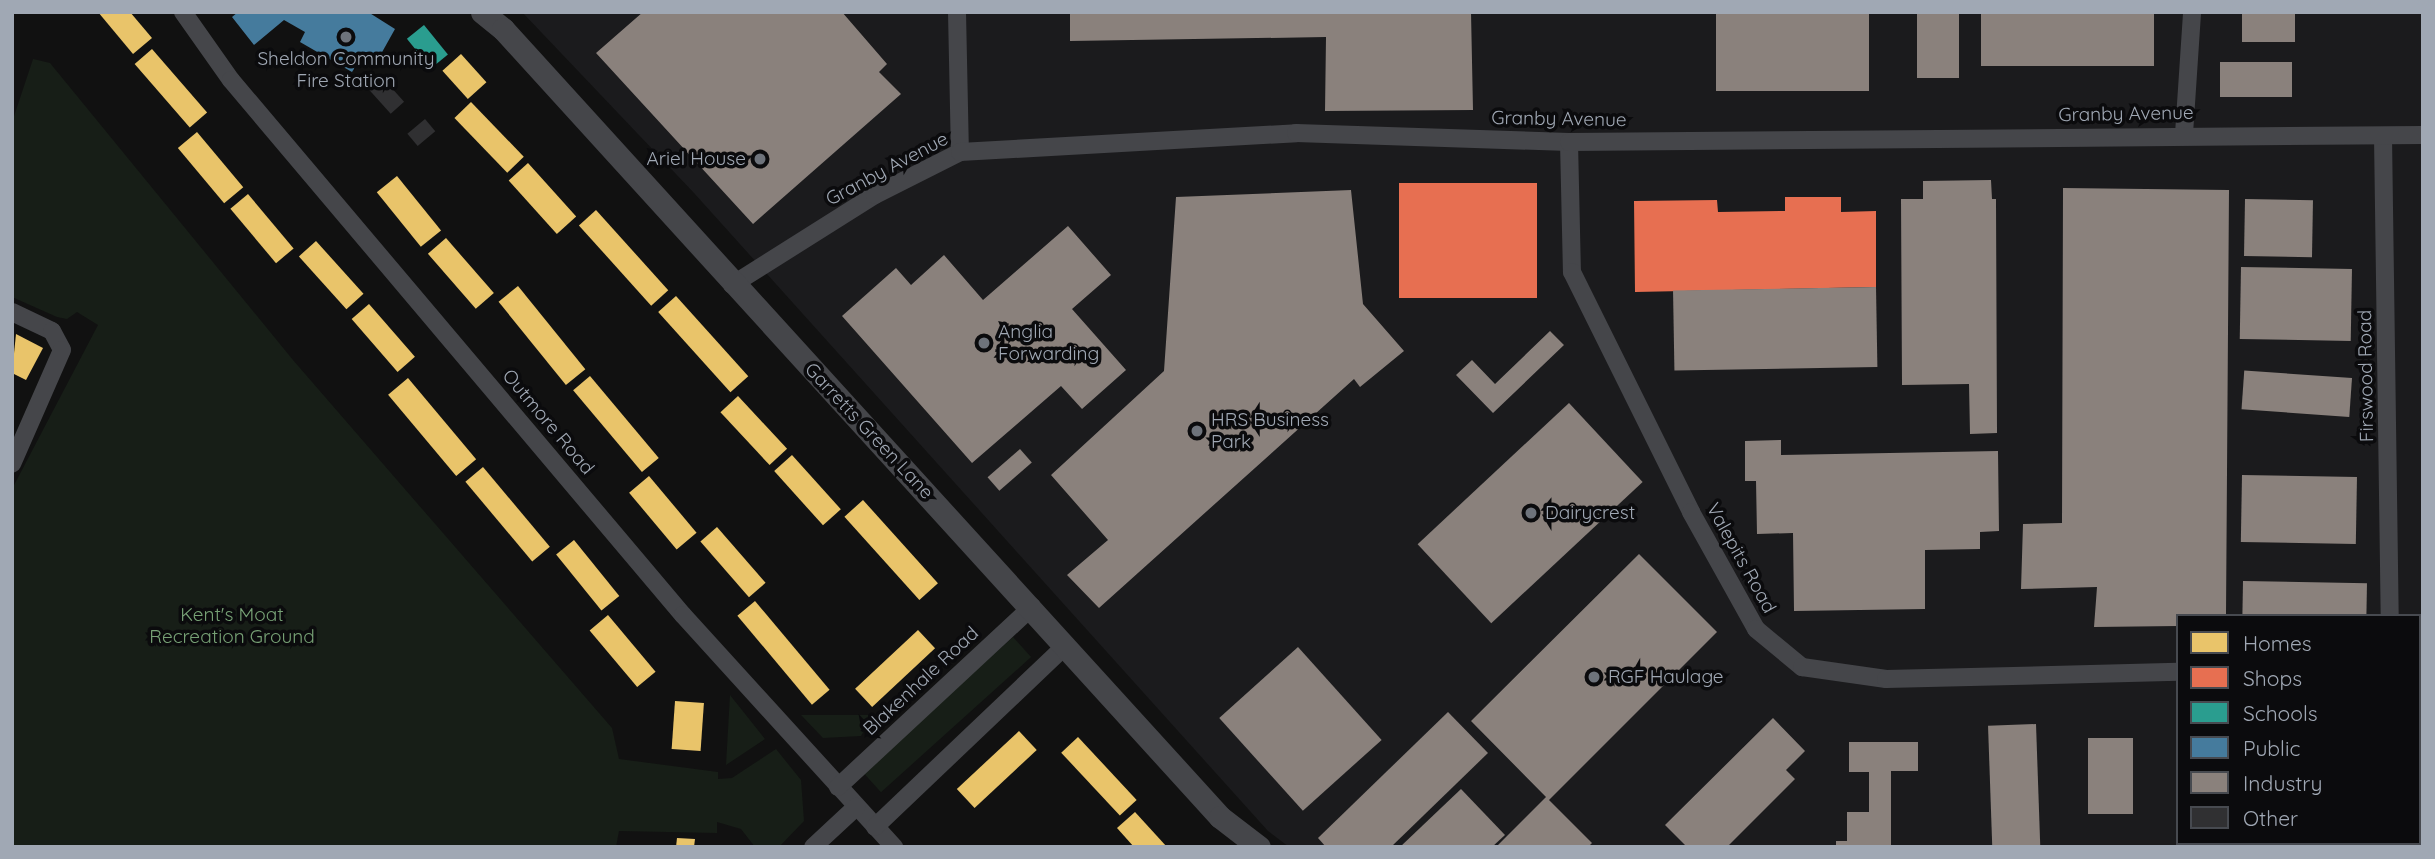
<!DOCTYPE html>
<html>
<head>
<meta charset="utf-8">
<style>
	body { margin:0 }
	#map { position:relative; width:2435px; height:859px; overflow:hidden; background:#111; font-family:Quicksand,sans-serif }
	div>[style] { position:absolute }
	.built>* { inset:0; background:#1b1b1d }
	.green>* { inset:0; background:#171e17; transform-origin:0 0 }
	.homes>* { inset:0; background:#e9c46a; transform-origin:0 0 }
	.shops>* { inset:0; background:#e76f51; transform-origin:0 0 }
	.schools>* { inset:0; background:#2a9d8f; transform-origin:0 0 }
	.public>* { inset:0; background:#457b9d }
	.industry>* { inset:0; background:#8a817c; transform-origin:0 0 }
	.building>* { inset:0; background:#303032; transform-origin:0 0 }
	.minor>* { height:18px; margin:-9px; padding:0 9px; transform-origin:9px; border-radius:9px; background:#45464a }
	.tertiary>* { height:23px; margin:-11.5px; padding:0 11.5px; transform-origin:11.5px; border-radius:11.5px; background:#45464a }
	.dots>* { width:19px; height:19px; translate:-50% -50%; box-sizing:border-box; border:4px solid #0b0b0d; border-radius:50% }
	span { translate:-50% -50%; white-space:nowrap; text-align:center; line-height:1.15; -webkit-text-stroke:7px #0b0b0d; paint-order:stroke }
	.poi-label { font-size:19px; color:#a0a8b4 }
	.right { translate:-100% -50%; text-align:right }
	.left { translate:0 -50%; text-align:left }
	.street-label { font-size:19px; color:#a0a8b4 }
	.park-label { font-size:19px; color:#77a175 }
	.frame { position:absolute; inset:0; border:14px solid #a0a8b4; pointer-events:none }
	.legend { position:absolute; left:2176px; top:614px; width:245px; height:231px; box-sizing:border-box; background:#0b0b0d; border:2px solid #474a50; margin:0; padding:9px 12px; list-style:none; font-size:21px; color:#a0a8b4 }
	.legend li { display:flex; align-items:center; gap:14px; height:35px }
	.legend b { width:35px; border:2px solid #474a50 }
</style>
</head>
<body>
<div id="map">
	<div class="built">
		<div style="clip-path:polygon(522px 12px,2423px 12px,2423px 750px,2419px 616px,2178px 616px,2178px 843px,2399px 847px,1289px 847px,1268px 831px,694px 193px)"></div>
	</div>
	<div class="green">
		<div style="clip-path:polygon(33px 59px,50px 63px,293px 360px,612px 728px,619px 759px,718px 772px,718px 779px,732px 778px,776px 749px,801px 780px,804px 821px,779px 847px,755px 847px,741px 829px,717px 822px,717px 833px,619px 831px,616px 847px,12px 847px,12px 489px,98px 325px,77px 312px,67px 319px,57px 317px,12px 297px,12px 122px)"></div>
		<div style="left:1013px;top:637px;width:27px;height:202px;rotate:48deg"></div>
		<div style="clip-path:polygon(730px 695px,765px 739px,726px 765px)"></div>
		<div style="clip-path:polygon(801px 715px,873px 715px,861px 736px,823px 738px)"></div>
	</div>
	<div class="homes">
		<div style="clip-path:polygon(98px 12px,130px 12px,152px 38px,133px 54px)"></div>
		<div style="left:152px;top:49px;width:84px;height:23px;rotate:49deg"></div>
		<div style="left:461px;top:54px;width:38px;height:25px;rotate:48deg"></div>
		<div style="left:471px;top:102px;width:76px;height:23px;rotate:46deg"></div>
		<div style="left:197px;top:132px;width:72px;height:25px;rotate:50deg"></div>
		<div style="left:528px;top:163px;width:72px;height:26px;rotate:48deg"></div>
		<div style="left:397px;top:176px;width:70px;height:26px;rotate:51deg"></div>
		<div style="left:248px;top:194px;width:71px;height:23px;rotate:50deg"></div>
		<div style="left:596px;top:210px;width:108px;height:23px;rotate:48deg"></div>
		<div style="left:446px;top:238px;width:73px;height:24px;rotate:49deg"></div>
		<div style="left:316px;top:241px;width:71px;height:23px;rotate:48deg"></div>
		<div style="left:518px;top:286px;width:107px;height:25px;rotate:51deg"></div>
		<div style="left:676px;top:296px;width:108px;height:24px;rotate:48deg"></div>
		<div style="left:369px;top:304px;width:70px;height:23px;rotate:49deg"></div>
		<div style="clip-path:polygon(16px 334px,43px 348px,26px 380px,12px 373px)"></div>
		<div style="left:590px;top:376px;width:107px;height:22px;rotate:50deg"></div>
		<div style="left:408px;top:378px;width:106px;height:26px;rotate:50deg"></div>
		<div style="left:738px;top:396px;width:72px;height:24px;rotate:47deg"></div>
		<div style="left:792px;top:455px;width:73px;height:24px;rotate:48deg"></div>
		<div style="left:483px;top:467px;width:104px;height:23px;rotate:50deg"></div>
		<div style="left:649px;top:476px;width:74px;height:26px;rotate:50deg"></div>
		<div style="left:863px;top:500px;width:112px;height:25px;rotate:48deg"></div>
		<div style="left:717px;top:527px;width:74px;height:22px;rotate:49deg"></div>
		<div style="left:574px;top:540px;width:72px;height:23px;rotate:51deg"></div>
		<div style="left:755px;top:601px;width:116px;height:23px;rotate:50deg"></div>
		<div style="left:608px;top:615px;width:74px;height:24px;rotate:50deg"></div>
		<div style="left:918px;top:630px;width:25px;height:86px;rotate:47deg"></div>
		<div style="left:675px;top:701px;width:29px;height:48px;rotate:4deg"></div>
		<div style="left:1019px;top:731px;width:26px;height:85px;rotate:47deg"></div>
		<div style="left:1078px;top:737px;width:86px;height:23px;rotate:47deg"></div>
		<div style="clip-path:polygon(1135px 812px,1167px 847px,1134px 847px,1117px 828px)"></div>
		<div style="clip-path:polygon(677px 838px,695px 839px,694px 847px,676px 847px)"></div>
	</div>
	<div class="shops">
		<div style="left:1537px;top:183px;width:115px;height:138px;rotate:90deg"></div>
		<div style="clip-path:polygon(1785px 197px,1841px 197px,1841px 212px,1876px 211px,1876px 287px,1635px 292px,1634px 201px,1717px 200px,1718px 212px,1785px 211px)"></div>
	</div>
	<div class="schools">
		<div style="left:424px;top:25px;width:38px;height:22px;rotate:51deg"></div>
	</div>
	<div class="public">
		<div style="clip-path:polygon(238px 12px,368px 12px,395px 29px,376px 63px,362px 56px,352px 72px,300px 42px,305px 32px,284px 20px,254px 45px,232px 17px)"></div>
	</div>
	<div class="industry">
		<div style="clip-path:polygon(643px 12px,842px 12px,887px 64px,879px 72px,901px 94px,753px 224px,596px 53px)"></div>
		<div style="clip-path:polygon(1070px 12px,1471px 12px,1473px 110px,1325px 111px,1326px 37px,1070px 41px)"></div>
		<div style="left:1716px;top:12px;width:153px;height:79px"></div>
		<div style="left:1917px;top:12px;width:42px;height:66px"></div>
		<div style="left:1981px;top:12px;width:173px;height:54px"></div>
		<div style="left:2242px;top:12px;width:53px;height:30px"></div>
		<div style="left:2220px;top:62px;width:72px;height:35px"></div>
		<div style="clip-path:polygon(1991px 180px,1992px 199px,1996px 199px,1997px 433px,1970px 434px,1969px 384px,1902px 385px,1901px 199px,1923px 199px,1923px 181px)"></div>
		<div style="clip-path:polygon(2063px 188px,2229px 190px,2226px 616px,2178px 616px,2178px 626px,2094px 627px,2097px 587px,2021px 589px,2023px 524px,2062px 523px)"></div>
		<div style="clip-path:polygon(1351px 190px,1363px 304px,1404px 351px,1360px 387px,1354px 379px,1099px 608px,1067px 575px,1108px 540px,1051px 475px,1164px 371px,1176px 197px)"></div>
		<div style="left:2245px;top:199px;width:68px;height:57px;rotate:1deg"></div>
		<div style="clip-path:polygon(1068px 226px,1111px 275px,1072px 309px,1126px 370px,1082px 409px,1061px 386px,972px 463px,842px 316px,896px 268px,911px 285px,944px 255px,983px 300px)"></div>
		<div style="left:2241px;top:267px;width:111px;height:72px;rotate:1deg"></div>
		<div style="left:1876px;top:287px;width:80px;height:203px;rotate:89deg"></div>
		<div style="clip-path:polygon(1550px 331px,1564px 345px,1493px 413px,1456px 375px,1472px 360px,1495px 384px)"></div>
		<div style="left:2352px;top:378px;width:39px;height:108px;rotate:94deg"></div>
		<div style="left:1569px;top:403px;width:108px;height:207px;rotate:47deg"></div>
		<div style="clip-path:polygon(1781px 440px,1781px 455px,1998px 451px,1999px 531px,1980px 532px,1980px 549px,1925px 550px,1925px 609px,1794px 611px,1793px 533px,1757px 534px,1756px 481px,1745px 481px,1745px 441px)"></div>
		<div style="left:1020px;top:449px;width:18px;height:43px;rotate:49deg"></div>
		<div style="left:2242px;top:475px;width:115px;height:67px;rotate:1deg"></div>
		<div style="clip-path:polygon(1639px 554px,1717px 632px,1549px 800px,1592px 843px,1588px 847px,1496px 847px,1546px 797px,1471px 721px)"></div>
		<div style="left:2243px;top:581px;width:124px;height:35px;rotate:1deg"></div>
		<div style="left:1298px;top:647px;width:125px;height:106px;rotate:48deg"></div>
		<div style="clip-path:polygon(1448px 712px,1488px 753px,1391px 847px,1326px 847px,1318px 838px)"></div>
		<div style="clip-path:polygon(1773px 718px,1805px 751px,1786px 770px,1795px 779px,1727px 847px,1687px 847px,1665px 825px)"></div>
		<div style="left:2036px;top:724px;width:123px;height:48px;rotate:88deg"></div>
		<div style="left:2088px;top:738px;width:45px;height:76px"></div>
		<div style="clip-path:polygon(1849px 742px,1918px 742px,1918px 771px,1891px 771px,1891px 847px,1836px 847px,1836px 841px,1847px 841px,1847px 812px,1869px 812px,1869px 772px,1849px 772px)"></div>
		<div style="clip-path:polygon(1461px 789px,1505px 835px,1492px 847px,1400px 847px)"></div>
		<div style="left:2220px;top:843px;width:45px;height:4px"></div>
	</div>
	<div class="building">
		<div style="left:380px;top:75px;width:36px;height:18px;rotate:48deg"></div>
		<div style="left:425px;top:119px;width:16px;height:23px;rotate:50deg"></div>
	</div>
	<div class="minor">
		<div style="left:183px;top:12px;width:83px;rotate:54.8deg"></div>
		<div style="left:231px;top:80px;width:700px;rotate:49.81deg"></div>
		<div style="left:683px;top:615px;width:314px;rotate:47.7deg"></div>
		<div style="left:957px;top:12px;width:140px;rotate:88.8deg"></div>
		<div style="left:2184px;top:134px;width:122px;rotate:-86.2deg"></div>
		<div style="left:2383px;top:136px;width:480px;rotate:89.2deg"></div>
		<div style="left:1569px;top:142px;width:130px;rotate:88.7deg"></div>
		<div style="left:1572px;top:272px;width:268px;rotate:63.6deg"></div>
		<div style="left:1691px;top:512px;width:134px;rotate:60.9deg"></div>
		<div style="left:1756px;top:629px;width:60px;rotate:39.6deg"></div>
		<div style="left:1802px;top:667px;width:85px;rotate:8.1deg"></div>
		<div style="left:1886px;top:679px;width:292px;rotate:-1.4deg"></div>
		<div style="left:732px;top:285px;width:169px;rotate:-32.2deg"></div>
		<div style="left:875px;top:195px;width:95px;rotate:-26.8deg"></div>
		<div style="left:960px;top:152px;width:337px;rotate:-3.2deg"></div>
		<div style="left:1296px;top:133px;width:273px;rotate:1.9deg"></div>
		<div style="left:1569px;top:142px;width:854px;rotate:-0.47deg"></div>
		<div style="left:12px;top:312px;width:44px;rotate:25.4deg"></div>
		<div style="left:52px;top:331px;width:21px;rotate:62deg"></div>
		<div style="left:62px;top:350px;width:124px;rotate:113.7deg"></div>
		<div style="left:2419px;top:663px;width:4px;rotate:-14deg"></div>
		<div style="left:838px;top:787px;width:265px;rotate:-42.9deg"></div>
		<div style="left:875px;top:827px;width:264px;rotate:-43.6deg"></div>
		<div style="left:813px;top:847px;width:59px;rotate:-42.9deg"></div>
	</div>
	<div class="tertiary">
		<div style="left:482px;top:12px;width:27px;rotate:39deg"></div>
		<div style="left:503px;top:29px;width:1065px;rotate:47.7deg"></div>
		<div style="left:1220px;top:817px;width:49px;rotate:37.6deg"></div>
	</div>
	<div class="dots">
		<div style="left:346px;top:37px;background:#6e737b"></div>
		<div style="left:760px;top:159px;background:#6e737b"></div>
		<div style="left:984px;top:343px;background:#6e737b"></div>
		<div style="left:1197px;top:431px;background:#6e737b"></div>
		<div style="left:1531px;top:513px;background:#6e737b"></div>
		<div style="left:1594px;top:677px;background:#6e737b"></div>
	</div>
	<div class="poi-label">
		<span style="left:346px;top:70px">Sheldon Community<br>Fire Station</span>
		<span class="right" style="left:746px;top:159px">Ariel House</span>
		<span class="left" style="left:998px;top:343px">Anglia<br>Forwarding</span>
		<span class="left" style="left:1211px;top:431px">HRS Business<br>Park</span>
		<span class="left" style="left:1545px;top:513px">Dairycrest</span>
		<span class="left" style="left:1608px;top:677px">RGF Haulage</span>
	</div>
	<div class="street-label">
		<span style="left:2126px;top:114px;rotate:-1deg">Granby Avenue</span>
		<span style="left:1559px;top:119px;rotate:1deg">Granby Avenue</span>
		<span style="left:887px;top:169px;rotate:-28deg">Granby Avenue</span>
		<span style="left:2366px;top:376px;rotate:-91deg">Firswood Road</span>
		<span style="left:548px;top:422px;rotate:50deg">Outmore Road</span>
		<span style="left:869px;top:431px;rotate:47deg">Garretts Green Lane</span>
		<span style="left:1741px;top:558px;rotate:61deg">Valepits Road</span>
		<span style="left:921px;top:681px;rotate:-43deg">Blakenhale Road</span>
	</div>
	<div class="park-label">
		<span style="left:232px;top:626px">Kent's Moat<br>Recreation Ground</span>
	</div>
	<div class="frame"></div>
	<ul class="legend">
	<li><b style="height:19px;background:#e9c46a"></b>Homes</li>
	<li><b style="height:19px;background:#e76f51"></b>Shops</li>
	<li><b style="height:19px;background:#2a9d8f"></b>Schools</li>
	<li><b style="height:19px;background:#457b9d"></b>Public</li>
	<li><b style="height:19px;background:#8a817c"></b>Industry</li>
	<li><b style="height:19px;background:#303032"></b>Other</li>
	</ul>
</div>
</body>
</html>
